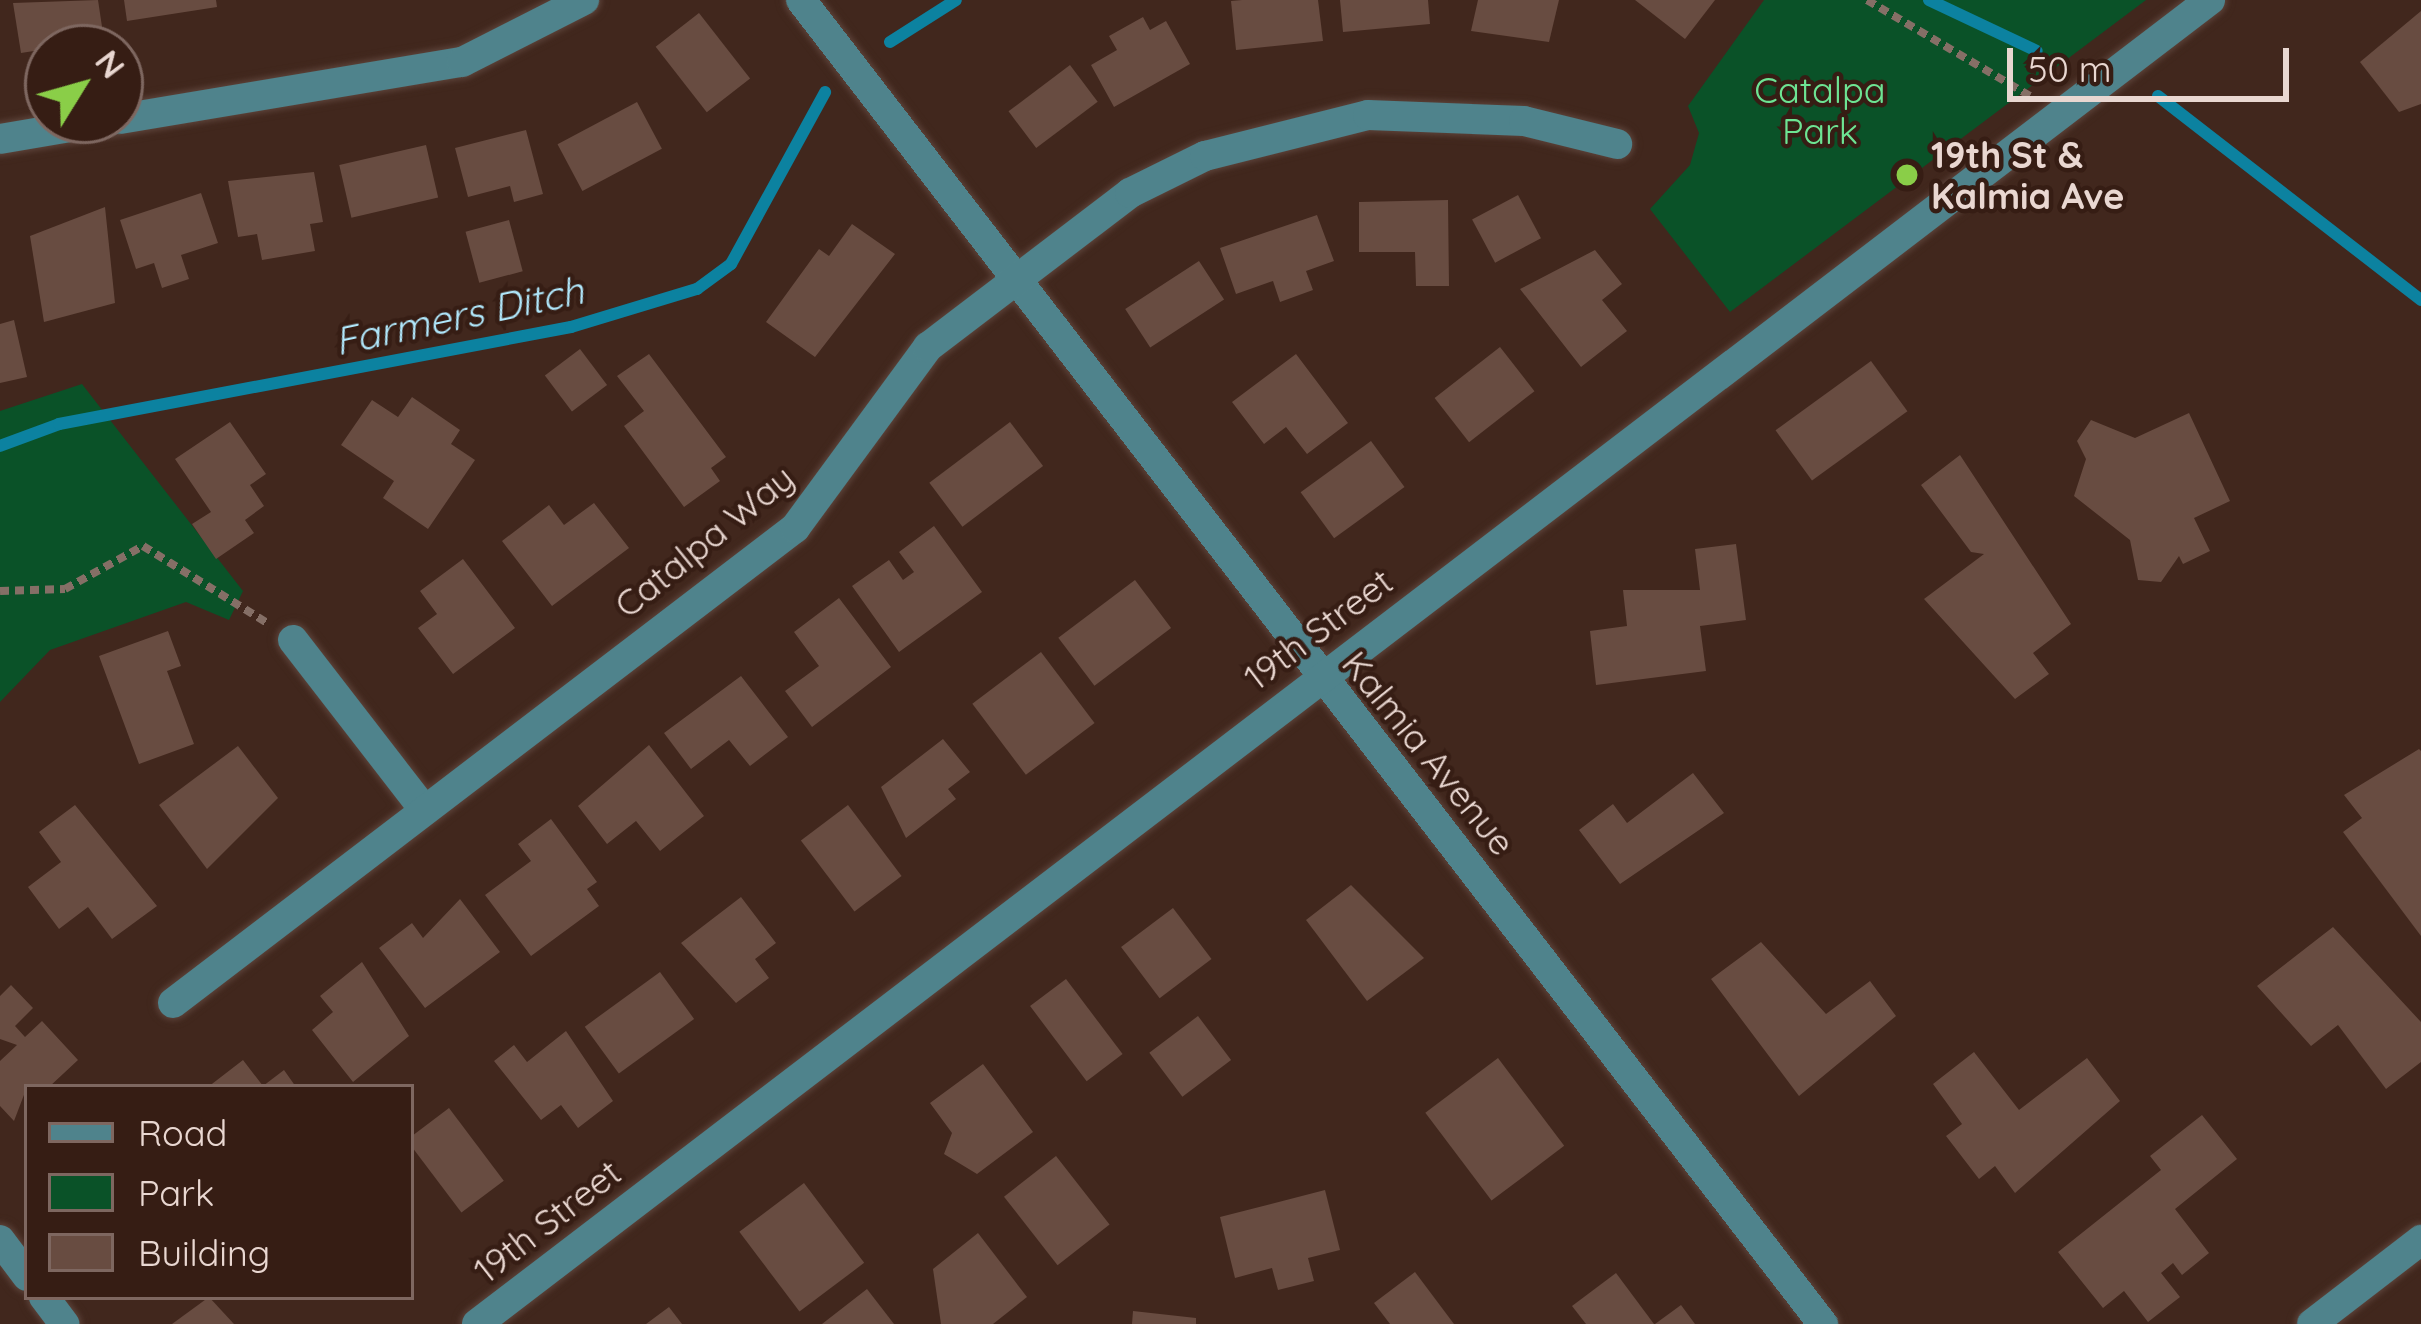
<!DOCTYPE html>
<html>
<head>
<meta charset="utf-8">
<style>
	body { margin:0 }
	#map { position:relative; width:2421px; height:1324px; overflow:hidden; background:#41271d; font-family:Quicksand,sans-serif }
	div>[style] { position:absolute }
	.green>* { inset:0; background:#0a5228 }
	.stream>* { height:12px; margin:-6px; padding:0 6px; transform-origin:6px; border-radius:6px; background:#0c82a0 }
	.building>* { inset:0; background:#684c41; transform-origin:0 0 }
	.path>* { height:8px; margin-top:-4px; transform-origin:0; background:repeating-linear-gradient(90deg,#856f66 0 9px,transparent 0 15px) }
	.roads { filter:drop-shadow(0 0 3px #5c433a) drop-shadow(0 0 3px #5c433a) }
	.minor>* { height:30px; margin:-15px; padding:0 15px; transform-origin:15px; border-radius:15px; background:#4f838c }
	.dots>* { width:33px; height:33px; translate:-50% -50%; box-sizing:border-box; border:6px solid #361d14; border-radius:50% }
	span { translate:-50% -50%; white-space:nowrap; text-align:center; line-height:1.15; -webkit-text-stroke:9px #361d14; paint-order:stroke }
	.park-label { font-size:36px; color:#6de493 }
	.poi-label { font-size:36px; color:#e9d7d1; font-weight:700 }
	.left { translate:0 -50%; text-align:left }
	.street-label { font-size:36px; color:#e9d7d1 }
	.water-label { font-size:39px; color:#b0e7fb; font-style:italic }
	.legend { position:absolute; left:24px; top:1084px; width:390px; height:216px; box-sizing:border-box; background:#361d14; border:3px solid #7e6760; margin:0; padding:15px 21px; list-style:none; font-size:36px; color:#e9d7d1 }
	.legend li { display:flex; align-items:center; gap:24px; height:60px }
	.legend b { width:60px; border:3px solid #7e6760 }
	.north { position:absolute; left:24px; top:24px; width:120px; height:120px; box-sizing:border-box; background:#361d14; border:3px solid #7e6760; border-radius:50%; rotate:53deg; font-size:33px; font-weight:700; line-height:48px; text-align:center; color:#e9d7d1 }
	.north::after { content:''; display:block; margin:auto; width:42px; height:54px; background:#8ace48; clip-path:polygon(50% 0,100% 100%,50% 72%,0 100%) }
	.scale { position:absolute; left:2007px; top:48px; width:282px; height:54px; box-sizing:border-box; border:6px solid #e9d7d1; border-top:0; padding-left:15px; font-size:36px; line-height:42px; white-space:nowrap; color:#e9d7d1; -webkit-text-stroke:9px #361d14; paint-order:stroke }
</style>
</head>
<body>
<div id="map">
	<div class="green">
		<div style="clip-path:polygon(1764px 0,2146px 0,1730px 312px,1650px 209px,1690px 165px,1699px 133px,1688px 106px)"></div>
		<div style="clip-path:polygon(82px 384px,243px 591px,229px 620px,186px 602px,50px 650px,0 702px,0 411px)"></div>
	</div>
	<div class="stream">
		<div style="left:1929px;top:0;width:119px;rotate:25.3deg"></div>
		<div style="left:890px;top:42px;width:78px;rotate:-32.5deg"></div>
		<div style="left:2158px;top:96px;width:333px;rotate:37.8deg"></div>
		<div style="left:0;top:446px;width:63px;rotate:-20.4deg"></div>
		<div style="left:59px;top:424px;width:521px;rotate:-10.73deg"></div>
		<div style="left:571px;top:327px;width:132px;rotate:-16.8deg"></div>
		<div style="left:697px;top:289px;width:42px;rotate:-36.3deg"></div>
		<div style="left:731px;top:264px;width:196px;rotate:-61.3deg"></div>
	</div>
	<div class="building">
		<div style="clip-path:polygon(98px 0,104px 40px,21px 53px,13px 3px)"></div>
		<div style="clip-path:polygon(124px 0,216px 0,217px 7px,127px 21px)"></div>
		<div style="clip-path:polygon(1242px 0,1318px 0,1323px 41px,1236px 50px,1231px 1px)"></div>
		<div style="clip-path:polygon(1340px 0,1428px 0,1430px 24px,1343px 32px)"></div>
		<div style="clip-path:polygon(1478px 0,1559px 0,1549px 42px,1471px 31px)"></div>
		<div style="clip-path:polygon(1635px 0,1715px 0,1685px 39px)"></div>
		<div style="clip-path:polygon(2421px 11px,2421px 104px,2399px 112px,2360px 62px)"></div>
		<div style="left:699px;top:13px;width:83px;height:55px;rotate:52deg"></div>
		<div style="clip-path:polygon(1143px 17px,1150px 30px,1166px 21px,1190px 64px,1114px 107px,1091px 65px,1117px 50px,1109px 36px)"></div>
		<div style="left:1070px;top:65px;width:46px;height:77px;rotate:53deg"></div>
		<div style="left:637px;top:102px;width:53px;height:90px;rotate:62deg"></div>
		<div style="clip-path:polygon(526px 130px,543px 194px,514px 202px,510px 186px,468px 197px,455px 148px)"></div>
		<div style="left:426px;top:145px;width:54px;height:89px;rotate:77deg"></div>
		<div style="clip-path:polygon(314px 172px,323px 222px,310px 224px,315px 251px,262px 260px,257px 234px,238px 237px,228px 181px)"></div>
		<div style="clip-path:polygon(201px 193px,218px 243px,181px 255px,189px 279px,162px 288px,154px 263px,136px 269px,120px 220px)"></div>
		<div style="left:1518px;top:195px;width:49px;height:52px;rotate:62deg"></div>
		<div style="clip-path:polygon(1448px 200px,1449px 286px,1416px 286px,1415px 252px,1359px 252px,1359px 202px)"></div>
		<div style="clip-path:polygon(105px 207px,115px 303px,44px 322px,30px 236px)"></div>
		<div style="clip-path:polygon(1317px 215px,1334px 261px,1306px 271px,1313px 290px,1280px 302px,1273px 281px,1236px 294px,1220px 248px)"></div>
		<div style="left:509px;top:220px;width:53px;height:45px;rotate:75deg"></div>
		<div style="clip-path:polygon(852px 224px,895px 254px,815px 357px,766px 322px,819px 249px,829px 256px)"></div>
		<div style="clip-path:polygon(1595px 250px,1622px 284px,1602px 300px,1627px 331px,1581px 367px,1520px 289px)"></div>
		<div style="left:1199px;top:261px;width:46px;height:88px;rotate:57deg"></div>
		<div style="clip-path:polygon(14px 320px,27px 377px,0 383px,0 324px)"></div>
		<div style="left:1500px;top:347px;width:56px;height:83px;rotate:52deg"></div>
		<div style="left:580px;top:349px;width:45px;height:44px;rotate:53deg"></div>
		<div style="clip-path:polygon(649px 354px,726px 457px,711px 468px,720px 481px,684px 507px,624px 426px,644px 411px,617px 376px)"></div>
		<div style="clip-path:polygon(1296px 354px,1348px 423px,1307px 454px,1286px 427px,1264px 444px,1232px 402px)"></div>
		<div style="left:1871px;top:361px;width:62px;height:118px;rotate:54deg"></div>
		<div style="clip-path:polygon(412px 397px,460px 430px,451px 444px,475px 460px,428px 529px,383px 498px,394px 481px,341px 445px,372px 400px,398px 417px)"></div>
		<div style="clip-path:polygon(2189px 413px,2230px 501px,2194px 518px,2210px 551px,2183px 564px,2179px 556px,2161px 582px,2138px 580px,2130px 540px,2074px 496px,2086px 459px,2077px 441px,2091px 420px,2135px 438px)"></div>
		<div style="clip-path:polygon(230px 422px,266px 474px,250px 485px,264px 506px,245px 520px,254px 533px,216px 559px,192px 524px,211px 512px,175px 459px)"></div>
		<div style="left:1010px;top:422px;width:55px;height:101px;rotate:53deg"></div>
		<div style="left:1371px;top:441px;width:57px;height:87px;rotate:54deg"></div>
		<div style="clip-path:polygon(1960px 455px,2071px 624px,2033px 653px,2049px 674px,2015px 699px,1924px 599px,1984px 554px,1971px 552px,1921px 485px)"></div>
		<div style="clip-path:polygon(594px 503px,629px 548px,552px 606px,502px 541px,549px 505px,564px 525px)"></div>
		<div style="clip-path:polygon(934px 526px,982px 592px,899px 652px,852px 586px,889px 560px,903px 580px,914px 572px,899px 552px)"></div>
		<div style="clip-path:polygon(1736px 544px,1746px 620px,1700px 626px,1706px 671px,1596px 685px,1590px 631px,1627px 626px,1623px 590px,1700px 590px,1695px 549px)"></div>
		<div style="clip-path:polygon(463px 559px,515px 628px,453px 674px,418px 628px,437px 614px,420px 591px)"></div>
		<div style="left:1135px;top:580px;width:60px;height:96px;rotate:53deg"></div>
		<div style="clip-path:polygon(839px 598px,891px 667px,812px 727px,785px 691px,819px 666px,794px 632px)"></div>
		<div style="clip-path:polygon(168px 631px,181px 666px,167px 671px,194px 744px,139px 764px,99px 656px)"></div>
		<div style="left:1041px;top:652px;width:89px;height:86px;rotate:53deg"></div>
		<div style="clip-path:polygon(741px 676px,788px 737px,750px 766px,729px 740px,691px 769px,664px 733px)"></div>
		<div style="clip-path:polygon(943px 739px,970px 772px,948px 789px,956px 799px,906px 838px,881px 787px)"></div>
		<div style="clip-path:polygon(649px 745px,704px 816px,660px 851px,636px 821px,607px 844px,578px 806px)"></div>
		<div style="clip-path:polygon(238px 746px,278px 798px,207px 869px,159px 805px)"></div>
		<div style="clip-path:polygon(2419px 749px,2421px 751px,2421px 936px,2343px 832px,2362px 818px,2344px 795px)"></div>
		<div style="clip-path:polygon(1693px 773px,1724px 813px,1620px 884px,1579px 830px,1613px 804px,1627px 823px)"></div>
		<div style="clip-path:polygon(75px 805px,157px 906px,112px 939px,88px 907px,59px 929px,28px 887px,61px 862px,39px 832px)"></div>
		<div style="left:848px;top:805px;width:89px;height:59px;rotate:53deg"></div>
		<div style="clip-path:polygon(551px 819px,597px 882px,587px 889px,599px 906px,531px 956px,485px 895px,531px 861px,518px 844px)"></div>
		<div style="clip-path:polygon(1351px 885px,1424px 958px,1367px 1001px,1306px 920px)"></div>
		<div style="clip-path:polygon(741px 897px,776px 943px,755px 959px,769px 978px,736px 1003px,681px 943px)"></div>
		<div style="clip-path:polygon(460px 899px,500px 952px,425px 1008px,379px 948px,412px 923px,423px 938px)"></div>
		<div style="left:1173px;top:908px;width:64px;height:65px;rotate:53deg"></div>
		<div style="clip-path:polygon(2333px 927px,2421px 1022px,2421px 1062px,2386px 1089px,2338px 1025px,2311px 1046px,2257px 986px)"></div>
		<div style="clip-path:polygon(1761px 942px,1826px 1014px,1870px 981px,1896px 1016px,1799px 1096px,1711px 979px)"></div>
		<div style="clip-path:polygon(362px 962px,409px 1036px,353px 1082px,312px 1030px,333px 1012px,320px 996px)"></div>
		<div style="left:660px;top:972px;width:58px;height:93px;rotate:54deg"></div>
		<div style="left:1066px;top:979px;width:94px;height:45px;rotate:53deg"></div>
		<div style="clip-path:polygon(11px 985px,33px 1008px,15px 1026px,25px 1037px,42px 1021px,78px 1060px,49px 1087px,27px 1087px,14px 1121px,0 1106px,0 1061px,17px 1045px,0 1039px,0 996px)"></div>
		<div style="left:1198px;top:1016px;width:55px;height:61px;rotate:53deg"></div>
		<div style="clip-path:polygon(566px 1031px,613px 1101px,578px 1128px,561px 1105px,541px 1120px,494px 1061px,514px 1045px,527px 1062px)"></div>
		<div style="clip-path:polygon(1974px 1052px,2019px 1110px,2087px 1058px,2120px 1101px,2015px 1193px,1995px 1166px,1979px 1179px,1946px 1136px,1962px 1124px,1933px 1084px)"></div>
		<div style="left:1498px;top:1058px;width:110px;height:91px;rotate:53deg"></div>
		<div style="clip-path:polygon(243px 1060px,263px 1086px,284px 1070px,296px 1087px,208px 1087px)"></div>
		<div style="clip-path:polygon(983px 1064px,1033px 1132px,977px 1174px,944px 1154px,952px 1133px,930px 1103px)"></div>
		<div style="left:449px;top:1108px;width:91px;height:53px;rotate:53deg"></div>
		<div style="clip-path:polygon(2202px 1115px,2237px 1159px,2175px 1209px,2209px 1253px,2182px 1275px,2173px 1263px,2161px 1273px,2180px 1297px,2148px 1322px,2124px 1291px,2103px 1308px,2058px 1252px,2161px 1170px,2150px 1156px)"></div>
		<div style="left:1056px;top:1156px;width:87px;height:66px;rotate:52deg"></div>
		<div style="left:804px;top:1183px;width:100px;height:81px;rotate:53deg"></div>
		<div style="clip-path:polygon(1325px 1190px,1340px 1250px,1308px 1258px,1314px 1281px,1278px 1290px,1272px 1268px,1235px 1278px,1220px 1217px)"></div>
		<div style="clip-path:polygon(978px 1233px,1027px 1297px,993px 1324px,941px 1324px,933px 1269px)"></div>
		<div style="clip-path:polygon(1415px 1272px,1454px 1324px,1390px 1324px,1374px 1303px)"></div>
		<div style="clip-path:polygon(1616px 1273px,1654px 1324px,1586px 1324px,1572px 1306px)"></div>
		<div style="clip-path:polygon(867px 1289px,894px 1324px,822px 1324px)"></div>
		<div style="clip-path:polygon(209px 1297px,234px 1324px,172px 1324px)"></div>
		<div style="clip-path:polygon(1681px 1305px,1695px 1324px,1655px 1324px)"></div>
		<div style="clip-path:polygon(669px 1307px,682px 1324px,646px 1324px)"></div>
		<div style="clip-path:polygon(1133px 1311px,1196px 1318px,1196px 1324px,1132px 1324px)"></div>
	</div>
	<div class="path">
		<div style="left:1867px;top:0;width:189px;rotate:30.5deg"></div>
		<div style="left:0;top:591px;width:65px;rotate:-1.8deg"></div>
		<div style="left:65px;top:589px;width:89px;rotate:-28.9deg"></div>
		<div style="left:143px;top:546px;width:146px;rotate:31.8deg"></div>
	</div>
	<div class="roads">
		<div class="minor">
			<div style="left:801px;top:0;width:1673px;rotate:52.34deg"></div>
			<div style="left:120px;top:119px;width:347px;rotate:-9.5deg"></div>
			<div style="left:462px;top:62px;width:137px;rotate:-26.9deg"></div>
			<div style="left:0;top:139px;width:113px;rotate:-9.7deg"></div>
			<div style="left:293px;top:640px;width:211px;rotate:52.3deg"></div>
			<div style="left:173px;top:1003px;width:783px;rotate:-37.37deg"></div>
			<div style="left:795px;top:528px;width:225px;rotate:-53.7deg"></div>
			<div style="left:928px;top:347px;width:254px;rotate:-37.3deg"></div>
			<div style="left:1130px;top:193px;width:84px;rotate:-26.3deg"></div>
			<div style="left:1205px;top:156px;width:168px;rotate:-14.1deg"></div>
			<div style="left:1368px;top:115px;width:156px;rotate:2.2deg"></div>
			<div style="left:1524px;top:121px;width:96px;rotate:13.9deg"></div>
			<div style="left:0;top:1240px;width:45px;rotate:53.1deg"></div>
			<div style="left:44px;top:1297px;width:34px;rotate:53deg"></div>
			<div style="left:477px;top:1324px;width:2181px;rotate:-37.38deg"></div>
			<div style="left:2312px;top:1324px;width:138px;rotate:-37.6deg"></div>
		</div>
	</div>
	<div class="dots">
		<div style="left:1907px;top:175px;background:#8ace48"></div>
	</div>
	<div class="park-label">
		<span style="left:1820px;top:110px">Catalpa<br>Park</span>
	</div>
	<div class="poi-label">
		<span class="left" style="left:1931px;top:175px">19th St &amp;<br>Kalmia Ave</span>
	</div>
	<div class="street-label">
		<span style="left:704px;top:541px;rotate:-39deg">Catalpa Way</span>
		<span style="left:1318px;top:629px;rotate:-37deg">19th Street</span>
		<span style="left:1429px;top:753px;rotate:51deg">Kalmia Avenue</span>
		<span style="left:547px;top:1221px;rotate:-38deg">19th Street</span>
	</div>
	<div class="water-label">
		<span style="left:459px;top:316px;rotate:-12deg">Farmers Ditch</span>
	</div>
	<ul class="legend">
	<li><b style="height:15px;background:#4f838c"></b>Road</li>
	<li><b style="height:33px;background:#0a5228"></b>Park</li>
	<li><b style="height:33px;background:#684c41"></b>Building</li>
	</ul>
	<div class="north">N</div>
	<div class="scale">50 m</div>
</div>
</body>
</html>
